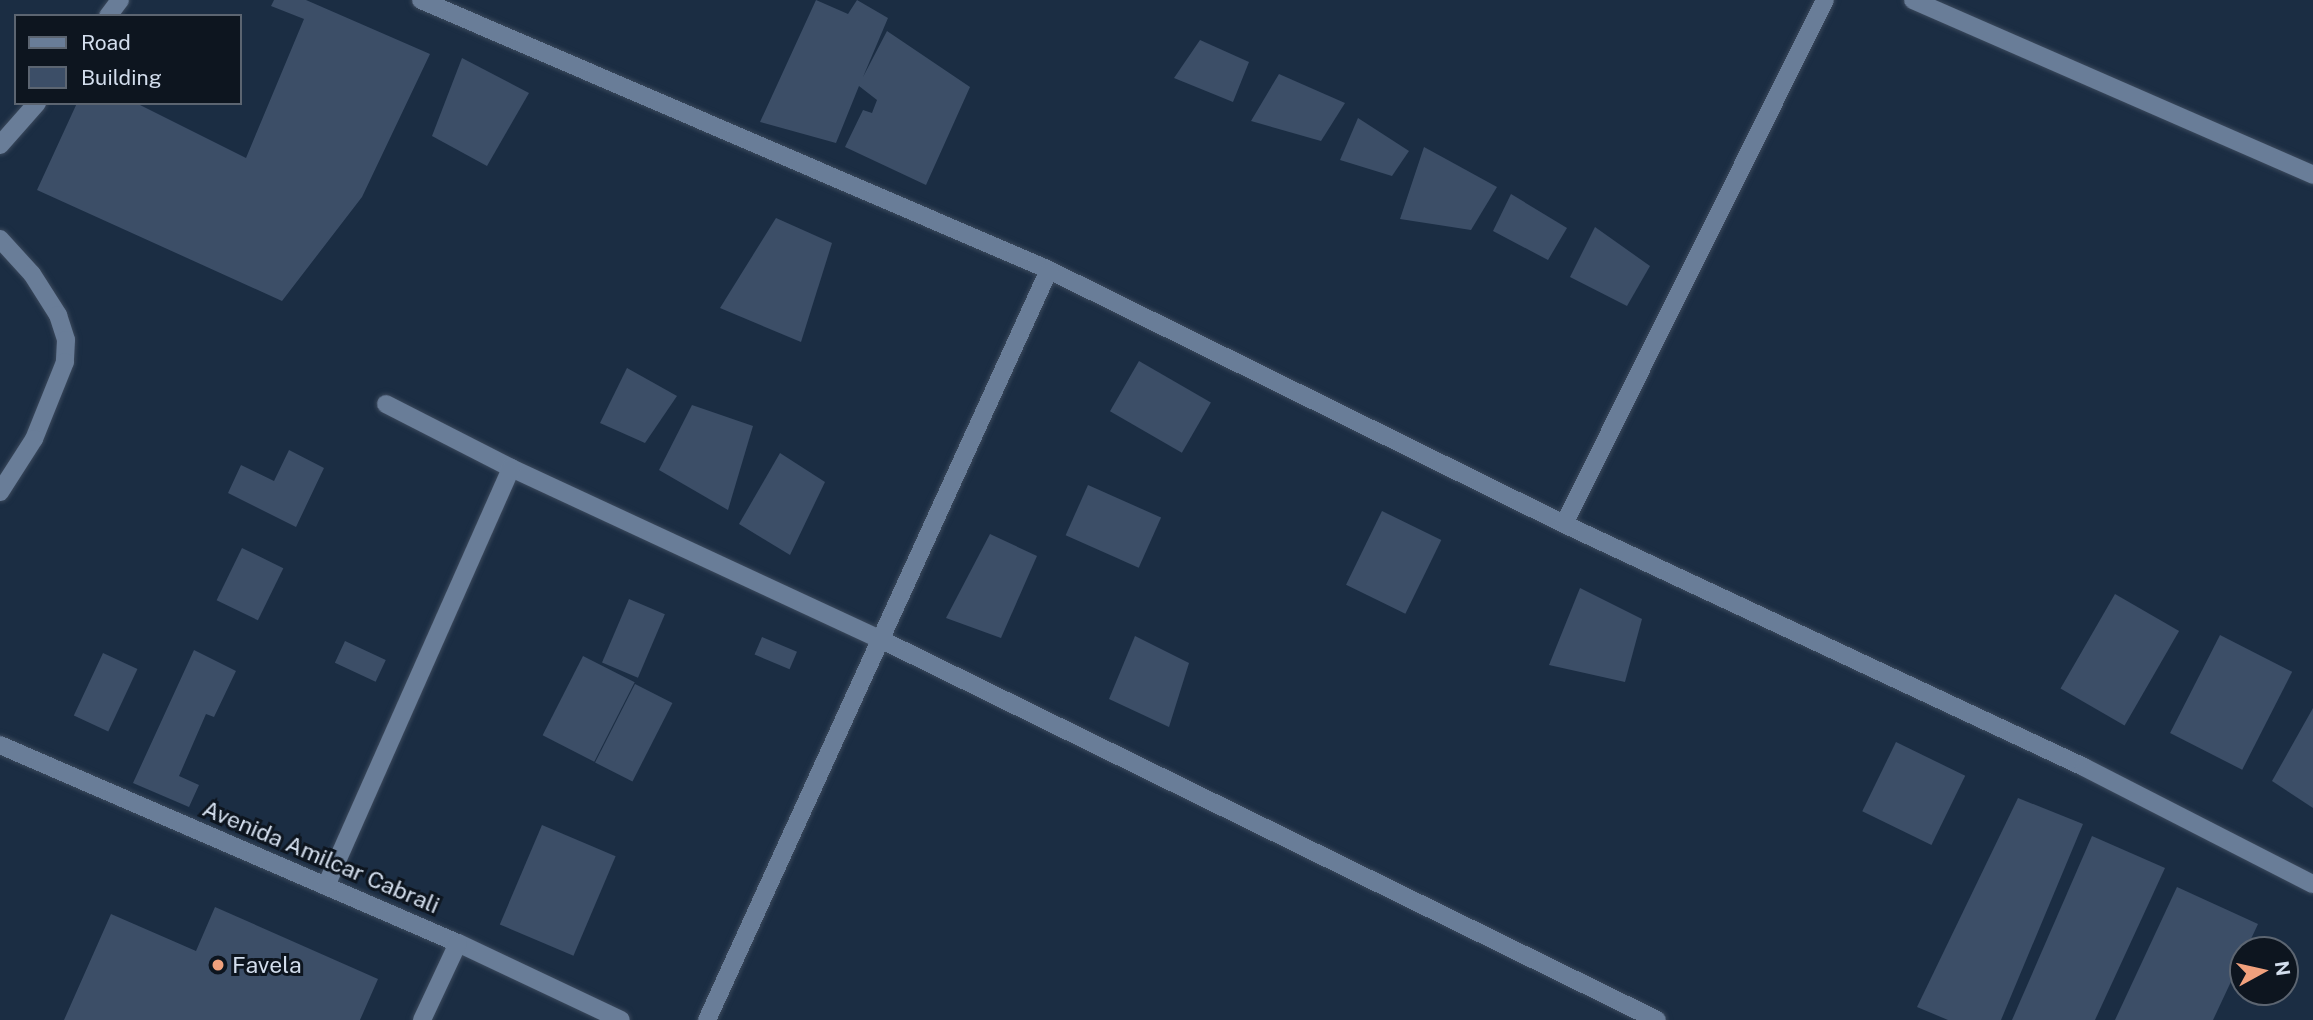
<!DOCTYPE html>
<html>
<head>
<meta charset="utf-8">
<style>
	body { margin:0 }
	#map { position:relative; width:2313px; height:1020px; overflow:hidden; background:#1b2d43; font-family:"Public Sans",sans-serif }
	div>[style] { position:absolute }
	.building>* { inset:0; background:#3c4e67; transform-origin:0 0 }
	.roads { filter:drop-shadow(0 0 2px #3b495c) drop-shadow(0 0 2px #3b495c) }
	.service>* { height:18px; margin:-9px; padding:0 9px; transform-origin:9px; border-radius:9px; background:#697d98 }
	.minor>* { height:18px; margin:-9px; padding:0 9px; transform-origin:9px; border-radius:9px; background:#697d98 }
	.dots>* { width:19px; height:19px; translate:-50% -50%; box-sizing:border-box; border:4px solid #0d151f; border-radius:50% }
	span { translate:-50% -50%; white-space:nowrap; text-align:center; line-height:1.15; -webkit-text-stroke:6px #0d151f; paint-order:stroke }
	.street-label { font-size:23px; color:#d3deed }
	.poi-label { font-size:23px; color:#d3deed }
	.left { translate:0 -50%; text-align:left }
	.legend { position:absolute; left:14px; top:14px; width:228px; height:91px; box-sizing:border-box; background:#0d151f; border:2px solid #5c6571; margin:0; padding:9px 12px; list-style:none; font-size:21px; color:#d3deed }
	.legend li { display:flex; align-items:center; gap:14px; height:35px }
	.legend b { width:35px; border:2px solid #5c6571 }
	.north { position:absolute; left:2229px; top:936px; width:70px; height:70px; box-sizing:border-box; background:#0d151f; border:2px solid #5c6571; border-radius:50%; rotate:82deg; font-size:19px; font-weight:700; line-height:28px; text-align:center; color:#d3deed }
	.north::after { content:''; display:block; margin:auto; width:24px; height:32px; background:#f1a17d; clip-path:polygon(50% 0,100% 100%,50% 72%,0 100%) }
</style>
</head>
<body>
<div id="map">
	<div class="building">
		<div style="clip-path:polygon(274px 0,306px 0,430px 54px,362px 197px,282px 301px,37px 190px,77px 103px,136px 103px,246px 158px,304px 19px,271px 6px)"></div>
		<div style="clip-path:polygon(816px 0,848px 14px,857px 0,888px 18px,863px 77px,887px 31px,970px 87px,926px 185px,845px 147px,863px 110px,872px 113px,877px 100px,859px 86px,836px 143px,760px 122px)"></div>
		<div style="clip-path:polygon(1200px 40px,1249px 62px,1233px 102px,1174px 78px)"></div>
		<div style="clip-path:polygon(462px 58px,529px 93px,487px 166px,432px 136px)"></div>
		<div style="clip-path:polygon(1279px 74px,1345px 103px,1321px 141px,1251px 121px)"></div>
		<div style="clip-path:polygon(1358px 118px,1409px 151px,1392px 176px,1340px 160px)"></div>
		<div style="clip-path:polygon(1424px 147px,1497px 187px,1471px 230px,1400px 219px)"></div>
		<div style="clip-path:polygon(1511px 194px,1567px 228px,1548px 260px,1493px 231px)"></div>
		<div style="clip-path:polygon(776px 218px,832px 243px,801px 342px,720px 308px)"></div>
		<div style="clip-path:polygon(1595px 227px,1650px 266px,1627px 306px,1570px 277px)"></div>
		<div style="left:1139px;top:361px;width:83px;height:58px;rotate:30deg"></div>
		<div style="clip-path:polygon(627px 368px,677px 396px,645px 443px,600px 423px)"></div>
		<div style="clip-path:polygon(692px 405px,753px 426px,728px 510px,659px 470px)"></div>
		<div style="clip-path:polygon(289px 450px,324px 468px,296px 527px,228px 493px,241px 465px,274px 481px)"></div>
		<div style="clip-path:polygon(780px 453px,825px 482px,790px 555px,739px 524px)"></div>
		<div style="left:1088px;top:485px;width:80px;height:55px;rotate:24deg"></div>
		<div style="left:1382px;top:511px;width:66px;height:82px;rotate:26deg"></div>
		<div style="clip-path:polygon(990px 534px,1037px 556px,1001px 638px,946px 618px)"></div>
		<div style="left:242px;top:548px;width:46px;height:58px;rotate:26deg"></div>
		<div style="clip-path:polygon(1580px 588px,1642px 619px,1625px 682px,1549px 665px)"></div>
		<div style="left:2115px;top:594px;width:74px;height:109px;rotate:30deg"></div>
		<div style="left:629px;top:599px;width:39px;height:69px;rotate:23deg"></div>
		<div style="left:2220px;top:635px;width:81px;height:110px;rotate:27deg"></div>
		<div style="clip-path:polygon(1135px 636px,1189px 663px,1169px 727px,1109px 699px)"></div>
		<div style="left:762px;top:637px;width:38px;height:19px;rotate:23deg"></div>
		<div style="left:345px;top:641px;width:45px;height:24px;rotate:25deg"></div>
		<div style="clip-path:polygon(194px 650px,236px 671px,214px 717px,206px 714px,179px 776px,199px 785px,189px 807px,133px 783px)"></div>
		<div style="left:103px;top:653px;width:38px;height:69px;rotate:25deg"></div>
		<div style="left:583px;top:656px;width:58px;height:89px;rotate:27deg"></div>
		<div style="left:635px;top:684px;width:42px;height:88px;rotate:27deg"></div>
		<div style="clip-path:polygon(2313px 708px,2313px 808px,2272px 781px)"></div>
		<div style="left:1896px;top:742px;width:77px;height:77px;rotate:26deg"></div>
		<div style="clip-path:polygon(2018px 798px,2083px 824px,2001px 1020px,1948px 1020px,1917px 1007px)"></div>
		<div style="left:542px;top:825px;width:80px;height:108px;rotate:23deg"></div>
		<div style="clip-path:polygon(2092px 836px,2165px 868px,2095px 1020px,2012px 1020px)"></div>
		<div style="clip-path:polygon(2177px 887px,2258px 924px,2213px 1020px,2115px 1020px)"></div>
		<div style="clip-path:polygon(215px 907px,378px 979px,360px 1020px,64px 1020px,111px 914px,196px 951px)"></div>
	</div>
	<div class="roads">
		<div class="service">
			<div style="left:108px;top:16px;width:20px;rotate:-53deg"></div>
			<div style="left:0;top:145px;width:56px;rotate:-48.6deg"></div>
			<div style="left:0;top:239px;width:47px;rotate:47.6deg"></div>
			<div style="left:32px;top:274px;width:49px;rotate:57.6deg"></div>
			<div style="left:58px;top:315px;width:26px;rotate:72deg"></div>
			<div style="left:66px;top:340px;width:22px;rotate:93deg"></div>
			<div style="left:65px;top:362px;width:83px;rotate:111.9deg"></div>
			<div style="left:34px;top:439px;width:63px;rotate:122.7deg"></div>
		</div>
		<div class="minor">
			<div style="left:421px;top:0;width:684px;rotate:23.26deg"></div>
			<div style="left:1049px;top:270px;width:574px;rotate:26.25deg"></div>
			<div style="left:1564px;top:524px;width:574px;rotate:25.05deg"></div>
			<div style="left:2084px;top:767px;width:257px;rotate:27.1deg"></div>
			<div style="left:1913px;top:0;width:437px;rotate:23.6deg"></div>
			<div style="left:386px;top:404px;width:140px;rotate:27.1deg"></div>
			<div style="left:511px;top:468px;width:409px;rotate:24.9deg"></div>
			<div style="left:882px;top:640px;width:863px;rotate:26.12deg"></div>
			<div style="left:1564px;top:524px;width:585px;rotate:-63.52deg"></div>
			<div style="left:0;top:745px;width:499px;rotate:23.4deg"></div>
			<div style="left:458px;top:943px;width:180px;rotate:25.3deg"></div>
			<div style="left:326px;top:886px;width:457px;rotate:-66.1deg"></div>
			<div style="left:422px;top:1020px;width:85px;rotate:-64.9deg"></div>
			<div style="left:707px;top:1020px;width:824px;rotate:-65.49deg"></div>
		</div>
	</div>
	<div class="dots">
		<div style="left:218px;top:965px;background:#f1a17d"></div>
	</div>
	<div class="street-label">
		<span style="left:321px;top:857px;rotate:23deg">Avenida Amilcar Cabrali</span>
	</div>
	<div class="poi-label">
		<span class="left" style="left:232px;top:965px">Favela</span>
	</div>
	<ul class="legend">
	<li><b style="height:9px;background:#697d98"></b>Road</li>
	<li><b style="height:19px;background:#3c4e67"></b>Building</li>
	</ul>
	<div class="north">N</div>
</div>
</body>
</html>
